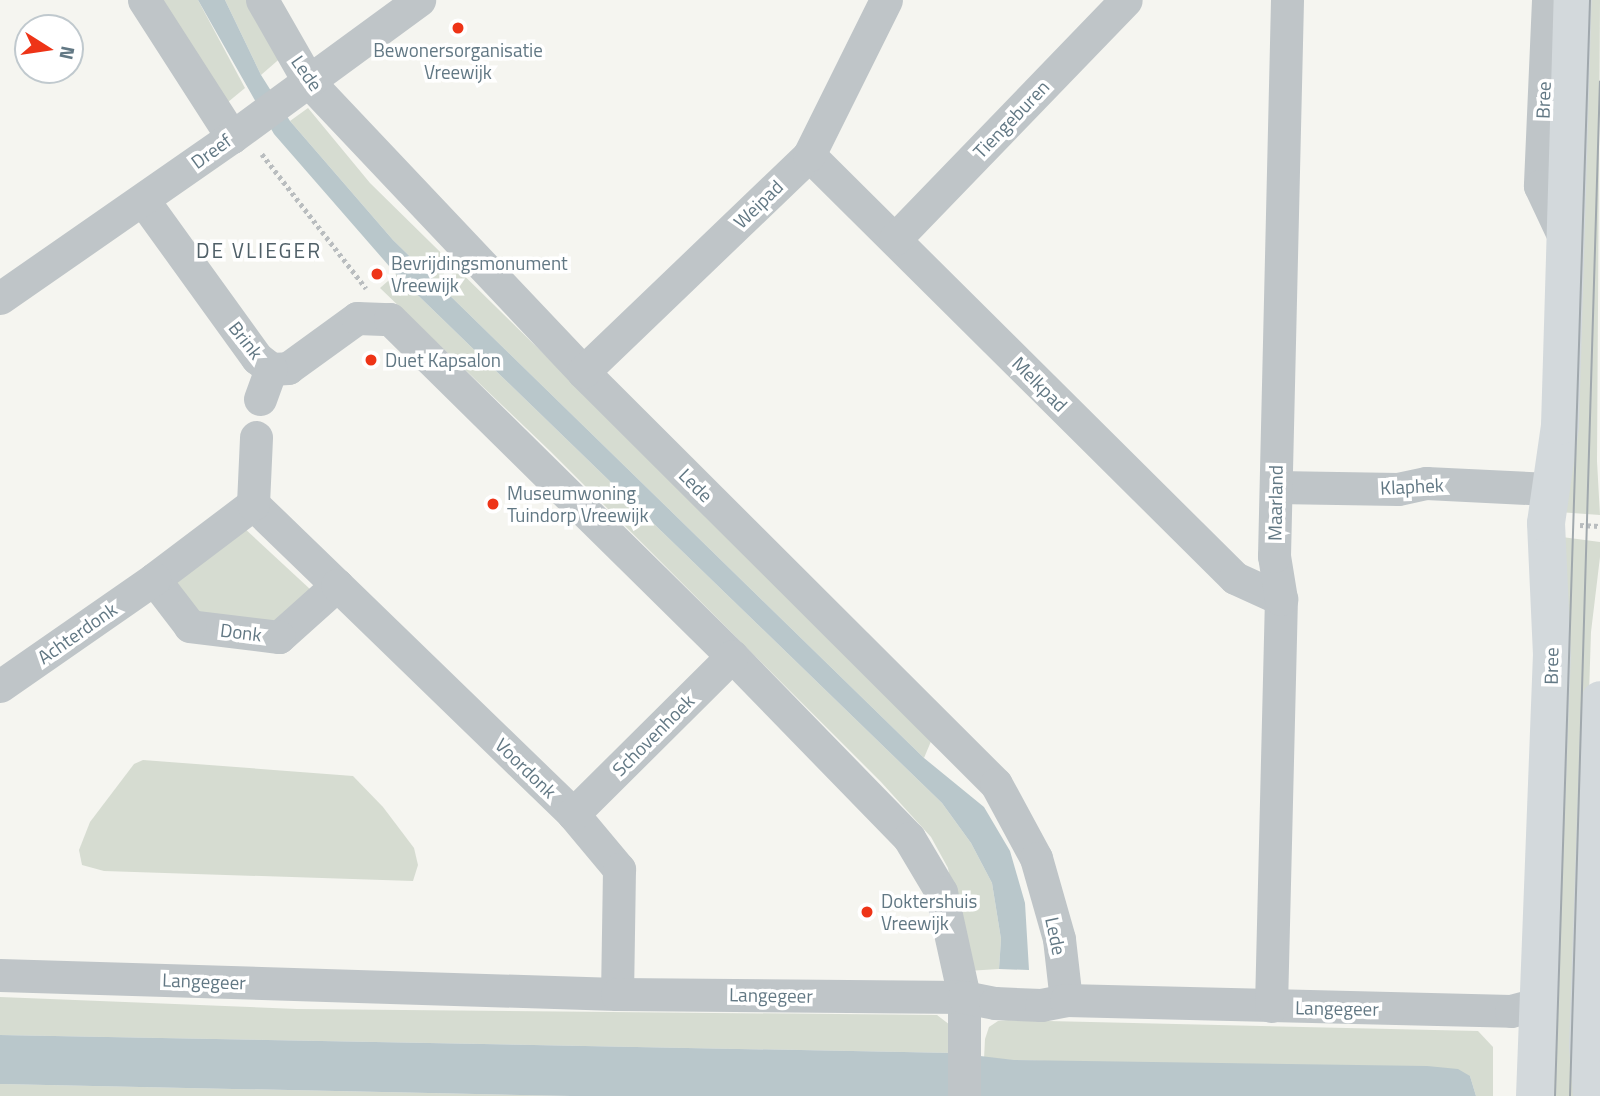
<!DOCTYPE html>
<html>
<head>
<meta charset="utf-8">
<style>
	body { margin:0 }
	#map { position:relative; width:1600px; height:1096px; overflow:hidden; background:#f5f5f0; font-family:"Titillium Web",sans-serif }
	div>[style] { position:absolute }
	.green>* { inset:0; background:#d6dcd1 }
	.water>* { inset:0; background:#b9c7cb }
	.path>* { height:4.5px; margin-top:-2.25px; transform-origin:0; background:repeating-linear-gradient(90deg,#b9bdbf 0 3.5px,transparent 0 7px) }
	.street>* { height:33px; margin:-16.5px; padding:0 16.5px; transform-origin:16.5px; border-radius:16.5px; background:#bfc5c8 }
	.primary>* { height:38px; margin:-19px; padding:0 19px; transform-origin:19px; border-radius:19px; background:#d3d9dc }
	.tram>* { height:2px; margin:-1px; padding:0 1px; transform-origin:1px; border-radius:1px; background:#a0a8ad }
	.dots>* { width:19px; height:19px; translate:-50% -50%; box-sizing:border-box; border:4px solid #fff; border-radius:50% }
	span { translate:-50% -50%; white-space:nowrap; text-align:center; line-height:1.15; -webkit-text-stroke:7px #fff; paint-order:stroke }
	.poi-label { font-size:19px; color:#627884 }
	.left { translate:0 -50%; text-align:left }
	.street-label { font-size:19px; color:#627884 }
	.neighbourhood-label { font-size:21px; color:#506068; letter-spacing:2px }
	.north { position:absolute; left:14px; top:14px; width:70px; height:70px; box-sizing:border-box; background:#fff; border:2px solid #c0c9ce; border-radius:50%; rotate:102deg; font-size:19px; font-weight:700; line-height:28px; text-align:center; color:#627884 }
	.north::after { content:''; display:block; margin:auto; width:24px; height:32px; background:#ee3417; clip-path:polygon(50% 0,100% 100%,50% 72%,0 100%) }
</style>
</head>
<body>
<div id="map">
	<div class="green">
		<div style="clip-path:polygon(163px 0,198px 0,245px 88px,222px 107px)"></div>
		<div style="clip-path:polygon(225px 0,252px 0,284px 55px,261px 75px)"></div>
		<div style="clip-path:polygon(1582px 0,1600px 0,1597px 461px,1600px 515px,1558px 512px)"></div>
		<div style="clip-path:polygon(308px 108px,370px 183px,902px 706px,932px 739px,924px 758px,393px 240px,290px 121px)"></div>
		<div style="clip-path:polygon(396px 274px,942px 803px,971px 843px,992px 883px,1001px 939px,999px 969px,967px 971px,948px 868px,931px 837px,881px 782px,550px 451px,380px 288px)"></div>
		<div style="clip-path:polygon(243px 527px,311px 590px,269px 628px,202px 618px,173px 581px)"></div>
		<div style="clip-path:polygon(1562px 537px,1600px 542px,1600px 557px,1591px 632px,1576px 1096px,1546px 1096px)"></div>
		<div style="clip-path:polygon(143px 760px,353px 776px,383px 807px,414px 848px,418px 865px,413px 881px,104px 871px,82px 865px,79px 850px,90px 822px,134px 764px)"></div>
		<div style="clip-path:polygon(0 997px,297px 1009px,937px 1015px,950px 1025px,955px 1053px,0 1035px)"></div>
		<div style="clip-path:polygon(1008px 1020px,1478px 1031px,1493px 1047px,1493px 1096px,1476px 1096px,1470px 1076px,984px 1059px,985px 1039px,989px 1027px,998px 1021px)"></div>
		<div style="clip-path:polygon(0 1084px,571px 1096px,0 1096px)"></div>
	</div>
	<div class="water">
		<div style="clip-path:polygon(198px 0,225px 0,261px 75px,290px 121px,393px 240px,924px 758px,984px 807px,1010px 851px,1025px 903px,1029px 970px,999px 969px,1001px 939px,992px 883px,971px 843px,942px 803px,396px 274px,274px 134px)"></div>
		<div style="clip-path:polygon(0 1035px,955px 1053px,1014px 1060px,1427px 1066px,1458px 1069px,1470px 1076px,1476px 1096px,571px 1096px,0 1084px)"></div>
	</div>
	<div class="path">
		<div style="left:262px;top:154px;width:170px;rotate:52.2deg"></div>
		<div style="left:1580px;top:525px;width:20px;rotate:3deg"></div>
	</div>
	<div class="street">
		<div style="left:144px;top:0;width:163px;rotate:57.3deg"></div>
		<div style="left:262px;top:0;width:95px;rotate:60.2deg"></div>
		<div style="left:309px;top:82px;width:399px;rotate:46.6deg"></div>
		<div style="left:583px;top:372px;width:583px;rotate:44.93deg"></div>
		<div style="left:996px;top:784px;width:84px;rotate:61.6deg"></div>
		<div style="left:1036px;top:858px;width:84px;rotate:74.1deg"></div>
		<div style="left:1059px;top:939px;width:61px;rotate:83.5deg"></div>
		<div style="left:1548px;top:0;width:186px;rotate:92.5deg"></div>
		<div style="left:1540px;top:186px;width:56px;rotate:64.8deg"></div>
		<div style="left:809px;top:155px;width:600px;rotate:44.8deg"></div>
		<div style="left:1235px;top:578px;width:51px;rotate:24.5deg"></div>
		<div style="left:143px;top:200px;width:195px;rotate:54.2deg"></div>
		<div style="left:257px;top:358px;width:18px;rotate:38deg"></div>
		<div style="left:271px;top:369px;width:17px;rotate:-3deg"></div>
		<div style="left:288px;top:368px;width:85px;rotate:-35.9deg"></div>
		<div style="left:357px;top:318px;width:33px;rotate:2deg"></div>
		<div style="left:390px;top:319px;width:480px;rotate:44.6deg"></div>
		<div style="left:732px;top:656px;width:254px;rotate:45.8deg"></div>
		<div style="left:909px;top:838px;width:63px;rotate:59.3deg"></div>
		<div style="left:941px;top:892px;width:107px;rotate:77.6deg"></div>
		<div style="left:964px;top:997px;width:99px;rotate:90deg"></div>
		<div style="left:895px;top:239px;width:332px;rotate:-46deg"></div>
		<div style="left:0;top:298px;width:282px;rotate:-34.8deg"></div>
		<div style="left:232px;top:137px;width:232px;rotate:-36.2deg"></div>
		<div style="left:583px;top:372px;width:313px;rotate:-43.8deg"></div>
		<div style="left:809px;top:155px;width:173px;rotate:-63.6deg"></div>
		<div style="left:260px;top:399px;width:32px;rotate:-70deg"></div>
		<div style="left:1276px;top:487px;width:122px;rotate:0.9deg"></div>
		<div style="left:1398px;top:489px;width:29px;rotate:-12deg"></div>
		<div style="left:1426px;top:483px;width:123px;rotate:2.8deg"></div>
		<div style="left:253px;top:504px;width:117px;rotate:44deg"></div>
		<div style="left:337px;top:585px;width:78px;rotate:138.1deg"></div>
		<div style="left:279px;top:637px;width:90px;rotate:-173deg"></div>
		<div style="left:190px;top:626px;width:59px;rotate:-127.5deg"></div>
		<div style="left:154px;top:579px;width:124px;rotate:-37.1deg"></div>
		<div style="left:253px;top:504px;width:67px;rotate:-87.4deg"></div>
		<div style="left:337px;top:585px;width:329px;rotate:44.1deg"></div>
		<div style="left:573px;top:814px;width:72px;rotate:50.1deg"></div>
		<div style="left:619px;top:869px;width:125px;rotate:90.9deg"></div>
		<div style="left:0;top:686px;width:188px;rotate:-34.8deg"></div>
		<div style="left:573px;top:814px;width:224px;rotate:-44.8deg"></div>
		<div style="left:0;top:975px;width:617px;rotate:1.76deg"></div>
		<div style="left:617px;top:994px;width:347px;rotate:0.5deg"></div>
		<div style="left:964px;top:997px;width:32px;rotate:11deg"></div>
		<div style="left:995px;top:1003px;width:46px;rotate:2.5deg"></div>
		<div style="left:1041px;top:1005px;width:25px;rotate:-11deg"></div>
		<div style="left:1066px;top:1000px;width:445px;rotate:1.4deg"></div>
		<div style="left:1511px;top:1011px;width:30px;rotate:-15deg"></div>
		<div style="left:1271px;top:1006px;width:407px;rotate:-88.6deg"></div>
		<div style="left:1281px;top:599px;width:44px;rotate:-99.2deg"></div>
		<div style="left:1274px;top:556px;width:556px;rotate:-88.66deg"></div>
	</div>
	<div class="primary">
		<div style="left:1535px;top:1096px;width:441px;rotate:-87.8deg"></div>
		<div style="left:1552px;top:655px;width:132px;rotate:-92.6deg"></div>
		<div style="left:1546px;top:523px;width:98px;rotate:-81.8deg"></div>
		<div style="left:1560px;top:426px;width:426px;rotate:-88.3deg"></div>
		<div style="left:1592px;top:1096px;width:50px;rotate:-94.6deg"></div>
		<div style="left:1588px;top:1046px;width:346px;rotate:-88deg"></div>
	</div>
	<div class="tram">
		<div style="left:1555px;top:1096px;width:1097px;rotate:-88.17deg"></div>
		<div style="left:1570px;top:1096px;width:1015px;rotate:-88.31deg"></div>
	</div>
	<div class="dots">
		<div style="left:458px;top:28px;background:#ee3417"></div>
		<div style="left:377px;top:274px;background:#ee3417"></div>
		<div style="left:371px;top:360px;background:#ee3417"></div>
		<div style="left:493px;top:504px;background:#ee3417"></div>
		<div style="left:867px;top:912px;background:#ee3417"></div>
	</div>
	<div class="poi-label">
		<span style="left:458px;top:61px">Bewonersorganisatie<br>Vreewijk</span>
		<span class="left" style="left:391px;top:274px">Bevrijdingsmonument<br>Vreewijk</span>
		<span class="left" style="left:385px;top:360px">Duet Kapsalon</span>
		<span class="left" style="left:507px;top:504px">Museumwoning<br>Tuindorp Vreewijk</span>
		<span class="left" style="left:881px;top:912px">Doktershuis<br>Vreewijk</span>
	</div>
	<div class="street-label">
		<span style="left:307px;top:73px;rotate:55deg">Lede</span>
		<span style="left:1543px;top:100px;rotate:-88deg">Bree</span>
		<span style="left:1011px;top:119px;rotate:-46deg">Tiengeburen</span>
		<span style="left:211px;top:151px;rotate:-36deg">Dreef</span>
		<span style="left:758px;top:204px;rotate:-44deg">Weipad</span>
		<span style="left:246px;top:340px;rotate:52deg">Brink</span>
		<span style="left:1040px;top:384px;rotate:45deg">Melkpad</span>
		<span style="left:696px;top:485px;rotate:45deg">Lede</span>
		<span style="left:1412px;top:486px;rotate:-3deg">Klaphek</span>
		<span style="left:1275px;top:503px;rotate:-89deg">Maarland</span>
		<span style="left:241px;top:632px;rotate:7deg">Donk</span>
		<span style="left:77px;top:633px;rotate:-35deg">Achterdonk</span>
		<span style="left:1551px;top:666px;rotate:-89deg">Bree</span>
		<span style="left:653px;top:735px;rotate:-45deg">Schovenhoek</span>
		<span style="left:526px;top:768px;rotate:44deg">Voordonk</span>
		<span style="left:1056px;top:936px;rotate:78deg">Lede</span>
		<span style="left:204px;top:981px;rotate:2deg">Langegeer</span>
		<span style="left:771px;top:995px;rotate:1deg">Langegeer</span>
		<span style="left:1337px;top:1008px;rotate:1deg">Langegeer</span>
	</div>
	<div class="neighbourhood-label">
		<span style="left:259px;top:250px">DE VLIEGER</span>
	</div>
	<div class="north">N</div>
</div>
</body>
</html>
